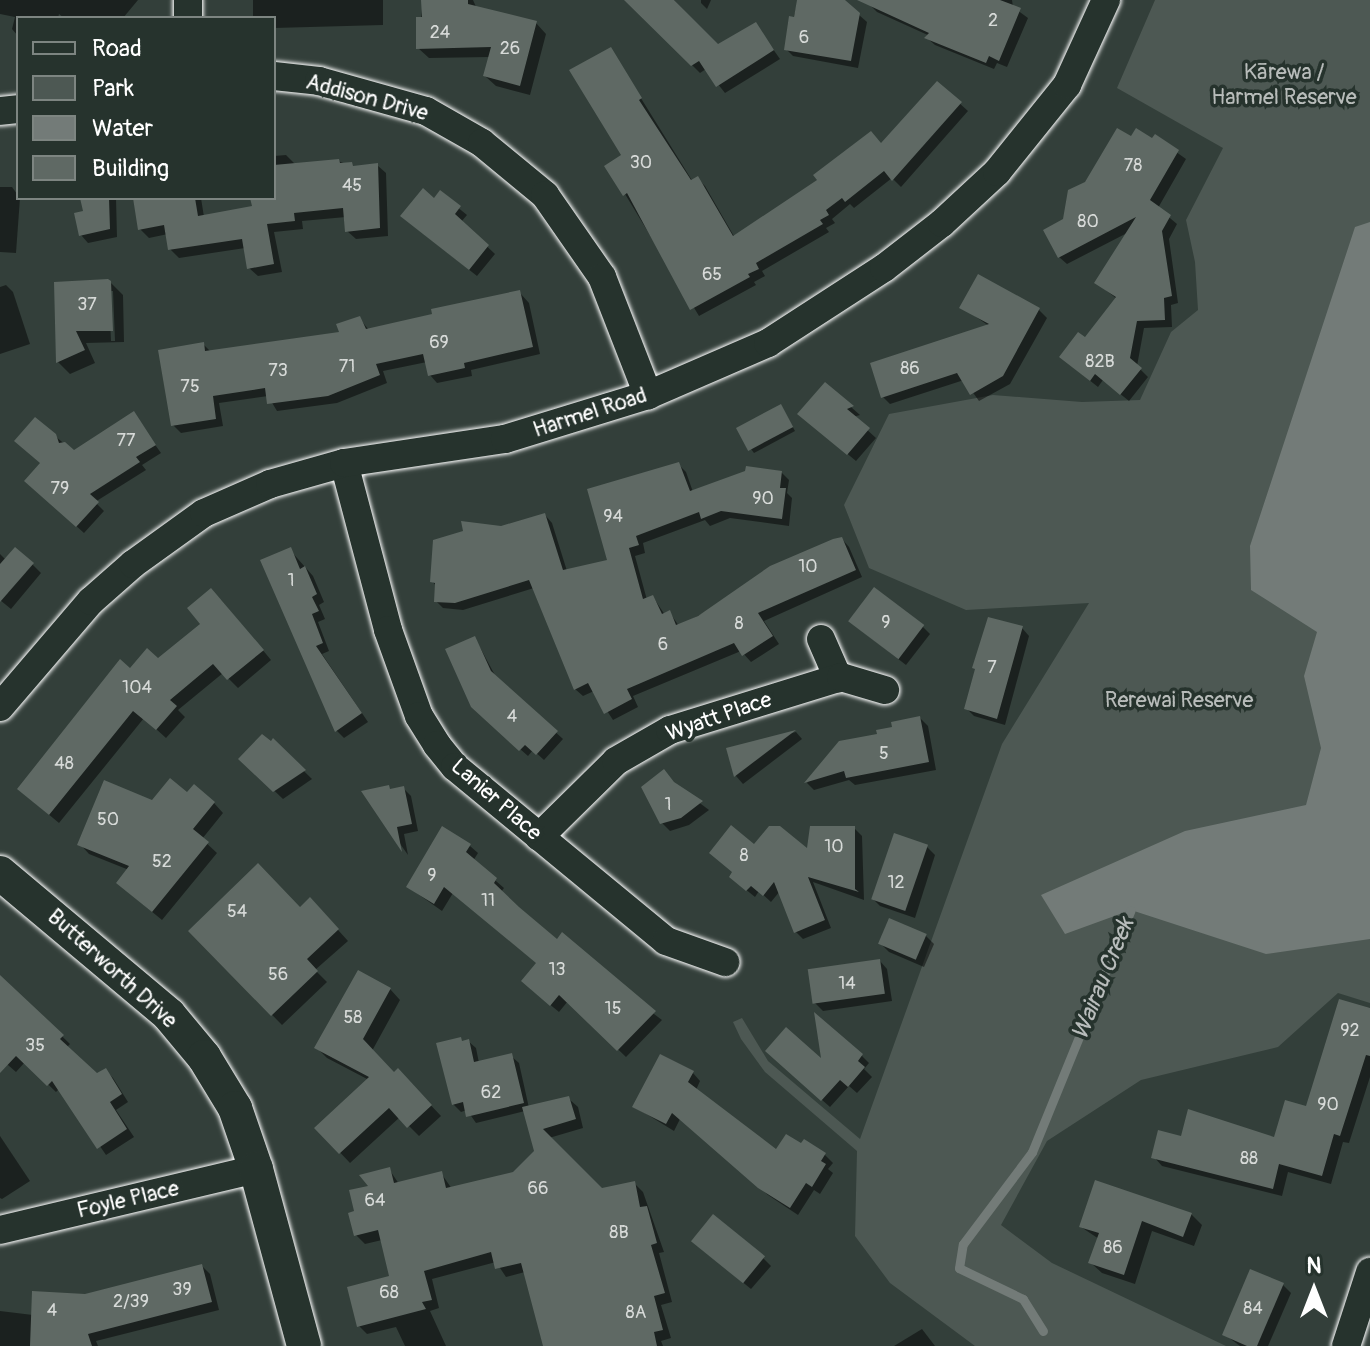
<!DOCTYPE html>
<html>
<head>
<meta charset="utf-8">
<style>
	body { margin:0 }
	#map { position:relative; width:1370px; height:1346px; overflow:hidden; background:#333f3a; font-family:Pangolin,sans-serif }
	div>[style] { position:absolute }
	.green>* { inset:0; background:#4d5853 }
	.water>* { inset:0; background:#737b78 }
	.shadow>* { inset:0; background:#0007 }
	.stream>* { height:9px; margin:-4.5px; padding:0 4.5px; transform-origin:4.5px; border-radius:4.5px; background:#737b78 }
	.building>* { inset:0; background:#5f6964; transform-origin:0 0 }
	.roads { filter:drop-shadow(0 0 2px #fff) drop-shadow(0 0 2px #fff) }
	.minor>* { height:28px; margin:-14px; padding:0 14px; transform-origin:14px; border-radius:14px; background:#26332d }
	.tertiary>* { height:34px; margin:-17px; padding:0 17px; transform-origin:17px; border-radius:17px; background:#26332d }
	span { translate:-50% -50%; white-space:nowrap; text-align:center; line-height:1.15; -webkit-text-stroke:7px #26332d; paint-order:stroke }
	.number-label { font-size:18px; color:#d7dad8 }
	.number-label span { -webkit-text-stroke-width:0 }
	.park-label { font-size:22px; color:#b8bcba }
	.street-label { font-size:22px; color:#fff }
	.water-label { font-size:24px; color:#b9bdbc; font-style:italic }
	.legend { position:absolute; left:16px; top:16px; width:260px; height:184px; box-sizing:border-box; background:#26332d; border:2px solid #7d8581; margin:0; padding:10px 14px; list-style:none; font-size:24px; color:#fff }
	.legend li { display:flex; align-items:center; gap:16px; height:40px }
	.legend b { width:40px; border:2px solid #7d8581 }
	.north { position:absolute; left:1274px; top:1250px; width:80px; height:80px; -webkit-text-stroke:6px #26332d; paint-order:stroke; rotate:0deg; font-size:22px; font-weight:700; line-height:32px; text-align:center; color:#fff }
	.north::after { content:''; display:block; margin:auto; width:28px; height:36px; background:#fff; clip-path:polygon(50% 0,100% 100%,50% 72%,0 100%) }
</style>
</head>
<body>
<div id="map">
	<div class="green">
		<div style="clip-path:polygon(1155px 0,1370px 0,1370px 1003px,1338px 993px,1278px 1047px,1141px 1080px,1047px 1141px,1001px 1225px,1052px 1263px,1226px 1346px,975px 1346px,890px 1283px,855px 1236px,857px 1151px,765px 1072px,741px 1039px,733px 1022px,742px 1018px,768px 1061px,860px 1139px,1002px 744px,1089px 603px,966px 610px,869px 568px,844px 505px,889px 414px,993px 395px,1082px 402px,1140px 400px,1171px 332px,1198px 310px,1195px 262px,1186px 220px,1223px 148px,1117px 88px)"></div>
	</div>
	<div class="water">
		<div style="clip-path:polygon(1370px 222px,1370px 939px,1266px 954px,1131px 910px,1065px 934px,1041px 895px,1185px 831px,1306px 805px,1321px 748px,1304px 676px,1317px 632px,1251px 590px,1250px 546px,1355px 227px)"></div>
	</div>
	<div class="shadow">
		<div style="clip-path:polygon(0 0,138px 0,123px 18px,64px 18px,59px 14px,58px 18px,18px 18px,18px 36px,12px 29px,15px 17px,0 14px)"></div>
		<div style="clip-path:polygon(253px 0,383px 0,383px 25px,274px 28px,274px 18px,253px 18px)"></div>
		<div style="clip-path:polygon(423px 0,473px 0,477px 9px,536px 23px,546px 34px,530px 95px,496px 86px,485px 76px,490px 57px,429px 58px,418px 48px)"></div>
		<div style="clip-path:polygon(627px 0,674px 0,718px 46px,756px 25px,780px 59px,725px 93px,706px 69px,700px 73px)"></div>
		<div style="clip-path:polygon(701px 0,711px 0,707px 9px,701px 3px)"></div>
		<div style="clip-path:polygon(798px 0,842px 0,867px 22px,858px 68px,793px 56px,786px 49px)"></div>
		<div style="clip-path:polygon(871px 0,1012px 0,1013px 7px,1028px 18px,1007px 67px,997px 63px,994px 69px,935px 45px,927px 38px,930px 36px,877px 12px,869px 4px)"></div>
		<div style="clip-path:polygon(611px 50px,693px 182px,698px 179px,705px 186px,735px 238px,882px 145px,937px 83px,968px 111px,901px 187px,892px 178px,854px 208px,850px 204px,832px 219px,835px 223px,826px 228px,829px 232px,762px 271px,765px 276px,754px 282px,756px 285px,699px 316px,625px 194px,624px 155px)"></div>
		<div style="clip-path:polygon(1155px 137px,1186px 159px,1158px 208px,1177px 224px,1169px 239px,1178px 303px,1171px 305px,1172px 327px,1144px 328px,1137px 366px,1148px 377px,1129px 401px,1103px 380px,1098px 387px,1069px 364px,1117px 299px,1097px 283px,1129px 232px,1067px 264px,1059px 257px,1065px 221px,1086px 184px,1131px 139px,1153px 141px)"></div>
		<div style="clip-path:polygon(286px 155px,295px 164px,338px 161px,355px 167px,377px 165px,386px 173px,388px 236px,356px 239px,347px 231px,346px 217px,302px 221px,303px 229px,274px 232px,282px 272px,258px 276px,249px 268px,245px 248px,179px 258px,170px 249px,168px 234px,149px 238px,140px 229px,135px 198px,201px 198px,204px 217px,254px 207px,253px 198px,274px 198px,274px 156px)"></div>
		<div style="clip-path:polygon(0 187px,12px 187px,20px 198px,16px 253px,0 252px)"></div>
		<div style="clip-path:polygon(440px 193px,467px 215px,461px 222px,495px 254px,477px 276px,410px 223px)"></div>
		<div style="clip-path:polygon(83px 198px,116px 198px,117px 237px,88px 243px,81px 235px,85px 212px)"></div>
		<div style="clip-path:polygon(evenodd,110px 282px,123px 295px,124px 342px,86px 343px,95px 363px,70px 374px,58px 362px,56px 284px,110px 282px,109px 291px,113px 291px,115px 341px,111px 341px,109px 291px)"></div>
		<div style="clip-path:polygon(6px 285px,13px 292px,30px 344px,0 354px,0 287px)"></div>
		<div style="clip-path:polygon(520px 293px,529px 303px,540px 354px,471px 370px,472px 376px,437px 383px,430px 375px,427px 362px,383px 371px,387px 383px,337px 403px,277px 411px,268px 396px,219px 403px,223px 426px,181px 433px,173px 425px,203px 344px,211px 352px,342px 334px,359px 318px,369px 330px)"></div>
		<div style="clip-path:polygon(962px 307px,1039px 310px,1047px 318px,1010px 384px,979px 401px,964px 380px,890px 404px,883px 397px,989px 326px)"></div>
		<div style="clip-path:polygon(825px 384px,860px 415px,853px 417px,876px 438px,856px 461px,808px 421px)"></div>
		<div style="clip-path:polygon(781px 406px,795px 431px,754px 453px,751px 449px)"></div>
		<div style="clip-path:polygon(133px 414px,161px 453px,142px 465px,146px 470px,95px 502px,104px 511px,84px 533px,34px 488px,42px 464px,55px 436px,74px 452px)"></div>
		<div style="clip-path:polygon(678px 464px,686px 472px,693px 492px,781px 472px,789px 480px,787px 493px,792px 498px,789px 526px,730px 518px,710px 526px,705px 520px,643px 543px,645px 553px,635px 556px,647px 600px,653px 597px,665px 615px,670px 613px,679px 626px,842px 539px,849px 547px,862px 577px,764px 621px,779px 644px,751px 662px,741px 651px,633px 696px,638px 707px,613px 720px,594px 691px,583px 696px,575px 689px,534px 588px,463px 610px,443px 608px,436px 601px,437px 587px,432px 581px,501px 528px,545px 515px,552px 523px,567px 571px,609px 561px)"></div>
		<div style="clip-path:polygon(290px 550px,313px 576px,324px 602px,319px 605px,325px 619px,318px 622px,329px 651px,322px 654px,368px 722px,344px 738px,336px 730px)"></div>
		<div style="clip-path:polygon(0 554px,6px 560px,32px 564px,41px 573px,11px 609px,0 600px)"></div>
		<div style="clip-path:polygon(221px 600px,271px 660px,238px 688px,223px 673px,178px 710px,185px 717px,166px 738px,144px 718px,59px 823px,29px 798px,130px 671px,158px 661px,203px 624px)"></div>
		<div style="clip-path:polygon(922px 626px,930px 634px,906px 665px,858px 628px)"></div>
		<div style="clip-path:polygon(1022px 628px,1029px 636px,1005px 725px,974px 716px,966px 708px)"></div>
		<div style="clip-path:polygon(475px 638px,497px 679px,563px 739px,544px 760px,533px 750px,528px 756px,480px 714px)"></div>
		<div style="clip-path:polygon(920px 718px,928px 726px,936px 770px,855px 785px,849px 780px,814px 790px,807px 783px,840px 743px,879px 735px)"></div>
		<div style="clip-path:polygon(796px 732px,802px 739px,743px 784px,736px 776px,729px 749px)"></div>
		<div style="clip-path:polygon(273px 741px,312px 779px,283px 799px,241px 759px)"></div>
		<div style="clip-path:polygon(677px 786px,709px 810px,689px 825px,670px 831px,662px 823px)"></div>
		<div style="clip-path:polygon(403px 788px,411px 796px,418px 831px,404px 834px,408px 855px,364px 793px)"></div>
		<div style="clip-path:polygon(187px 795px,214px 803px,223px 813px,202px 839px,217px 853px,162px 920px,128px 892px,129px 870px,89px 854px,80px 844px)"></div>
		<div style="clip-path:polygon(854px 828px,862px 836px,864px 900px,813px 882px,831px 928px,803px 939px,796px 932px,780px 891px,771px 902px,759px 891px,755px 897px,739px 884px,755px 847px,815px 858px)"></div>
		<div style="clip-path:polygon(470px 846px,478px 853px,473px 861px,504px 888px,501px 892px,557px 941px,662px 1020px,626px 1057px,568px 1001px,559px 1012px,531px 989px,538px 964px,453px 893px,442px 911px,408px 887px)"></div>
		<div style="clip-path:polygon(927px 847px,935px 855px,915px 918px,880px 906px,872px 898px)"></div>
		<div style="clip-path:polygon(300px 909px,320px 910px,348px 941px,315px 970px,327px 982px,282px 1025px,190px 931px)"></div>
		<div style="clip-path:polygon(926px 936px,934px 944px,924px 967px,889px 952px,881px 944px)"></div>
		<div style="clip-path:polygon(880px 961px,887px 969px,892px 1001px,823px 1011px,815px 1003px)"></div>
		<div style="clip-path:polygon(0 976px,70px 1044px,67px 1047px,97px 1076px,105px 1070px,113px 1078px,128px 1102px,116px 1110px,134px 1137px,106px 1155px,60px 1088px,56px 1092px,25px 1062px,16px 1072px,0 1058px)"></div>
		<div style="clip-path:polygon(390px 989px,400px 1000px,372px 1051px,394px 1075px,408px 1081px,441px 1116px,419px 1136px,400px 1117px,350px 1163px,317px 1128px,369px 1080px,327px 1058px,317px 1048px)"></div>
		<div style="clip-path:polygon(1370px 1010px,1370px 1077px,1349px 1143px,1343px 1142px,1331px 1184px,1288px 1172px,1282px 1196px,1162px 1166px,1154px 1157px,1183px 1139px,1275px 1139px,1307px 1109px)"></div>
		<div style="clip-path:polygon(468px 1041px,476px 1048px,479px 1063px,511px 1056px,519px 1063px,529px 1108px,569px 1099px,578px 1107px,583px 1128px,549px 1138px,601px 1190px,634px 1183px,643px 1192px,664px 1252px,659px 1253px,672px 1302px,661px 1305px,671px 1338px,661px 1341px,663px 1346px,545px 1346px,525px 1272px,506px 1277px,496px 1262px,432px 1279px,439px 1308px,430px 1311px,446px 1346px,405px 1346px,396px 1327px,367px 1334px,359px 1326px,392px 1278px,382px 1240px,365px 1244px,356px 1235px,357px 1212px,372px 1187px,389px 1169px,399px 1184px,441px 1173px,452px 1189px,514px 1174px,536px 1152px,525px 1111px,476px 1123px,467px 1110px,461px 1112px,453px 1104px)"></div>
		<div style="clip-path:polygon(862px 1056px,869px 1063px,864px 1069px,872px 1077px,857px 1093px,849px 1086px,830px 1107px,776px 1059px,824px 1064px)"></div>
		<div style="clip-path:polygon(693px 1073px,700px 1081px,696px 1090px,777px 1152px,825px 1155px,833px 1163px,828px 1169px,833px 1173px,820px 1194px,814px 1190px,798px 1215px,768px 1195px,680px 1119px,674px 1131px,635px 1107px)"></div>
		<div style="clip-path:polygon(0 1136px,30px 1181px,2px 1199px,0 1198px)"></div>
		<div style="clip-path:polygon(1191px 1214px,1202px 1225px,1194px 1246px,1152px 1231px,1135px 1284px,1102px 1273px,1091px 1263px,1099px 1239px,1081px 1227px)"></div>
		<div style="clip-path:polygon(701px 1248px,763px 1258px,771px 1266px,751px 1289px)"></div>
		<div style="clip-path:polygon(202px 1266px,210px 1274px,219px 1310px,96px 1341px,98px 1346px,0 1346px,0 1311px,33px 1315px,85px 1296px)"></div>
		<div style="clip-path:polygon(1283px 1285px,1291px 1293px,1268px 1346px,1240px 1346px,1224px 1334px)"></div>
		<div style="clip-path:polygon(922px 1329px,935px 1346px,894px 1346px)"></div>
	</div>
	<div class="stream">
		<div style="left:1043px;top:1331px;width:38px;rotate:-122deg"></div>
		<div style="left:1023px;top:1299px;width:71px;rotate:-154.2deg"></div>
		<div style="left:959px;top:1268px;width:24px;rotate:-81deg"></div>
		<div style="left:963px;top:1244px;width:115px;rotate:-53.1deg"></div>
		<div style="left:1032px;top:1152px;width:261px;rotate:-67.8deg"></div>
	</div>
	<div class="building">
		<div style="clip-path:polygon(421px 0,468px 0,468px 4px,537px 21px,520px 86px,483px 76px,491px 47px,416px 49px,416px 17px,422px 17px)"></div>
		<div style="clip-path:polygon(624px 0,674px 0,718px 44px,756px 22px,774px 50px,716px 87px,699px 61px,691px 66px)"></div>
		<div style="clip-path:polygon(797px 0,845px 0,860px 13px,851px 61px,784px 50px,789px 16px,794px 17px)"></div>
		<div style="clip-path:polygon(857px 0,1000px 0,1021px 8px,999px 61px,989px 56px,986px 63px,924px 38px,929px 33px)"></div>
		<div style="clip-path:polygon(611px 47px,642px 98px,639px 100px,691px 180px,698px 176px,733px 236px,817px 180px,813px 175px,871px 131px,881px 143px,937px 81px,962px 102px,892px 181px,884px 171px,845px 202px,842px 198px,826px 210px,829px 215px,820px 220px,823px 224px,756px 263px,759px 269px,748px 274px,750px 277px,690px 310px,627px 193px,623px 196px,604px 166px,621px 155px,569px 70px)"></div>
		<div style="clip-path:polygon(1117px 128px,1131px 136px,1136px 128px,1152px 138px,1155px 134px,1179px 150px,1150px 200px,1171px 215px,1162px 231px,1172px 296px,1164px 298px,1165px 320px,1137px 321px,1130px 358px,1142px 368px,1120px 395px,1095px 374px,1090px 381px,1059px 357px,1078px 332px,1085px 337px,1116px 297px,1094px 283px,1136px 217px,1058px 258px,1043px 230px,1063px 219px,1068px 190px,1085px 182px)"></div>
		<div style="clip-path:polygon(339px 159px,340px 163px,352px 162px,353px 166px,378px 163px,380px 228px,345px 232px,343px 208px,294px 213px,295px 221px,267px 224px,274px 264px,247px 269px,242px 239px,168px 250px,164px 225px,138px 230px,133px 198px,195px 198px,198px 216px,252px 206px,250px 198px,274px 198px,274px 165px)"></div>
		<div style="clip-path:polygon(423px 188px,434px 198px,440px 190px,461px 206px,455px 214px,489px 245px,469px 270px,400px 216px)"></div>
		<div style="clip-path:polygon(80px 198px,109px 198px,110px 229px,79px 236px,74px 213px,83px 211px)"></div>
		<div style="clip-path:polygon(978px 274px,1040px 308px,1003px 376px,970px 395px,957px 373px,881px 398px,870px 363px,989px 324px,959px 308px)"></div>
		<div style="clip-path:polygon(108px 279px,111px 281px,113px 331px,76px 331px,85px 350px,56px 363px,54px 282px)"></div>
		<div style="clip-path:polygon(520px 290px,533px 347px,464px 363px,465px 368px,428px 376px,423px 354px,376px 364px,380px 375px,328px 396px,267px 404px,265px 388px,213px 396px,216px 419px,171px 426px,158px 350px,204px 342px,205px 351px,339px 332px,336px 324px,360px 316px,366px 329px,432px 314px,431px 309px)"></div>
		<div style="clip-path:polygon(825px 382px,854px 406px,847px 409px,870px 428px,847px 455px,797px 414px)"></div>
		<div style="left:781px;top:404px;width:26px;height:51px;rotate:62deg"></div>
		<div style="clip-path:polygon(134px 411px,156px 445px,136px 457px,140px 462px,90px 494px,99px 502px,76px 527px,24px 481px,40px 463px,14px 441px,35px 417px,56px 434px,59px 443px,65px 442px,74px 450px)"></div>
		<div style="clip-path:polygon(679px 462px,690px 491px,745px 471px,746px 466px,782px 471px,780px 488px,786px 488px,782px 519px,721px 511px,701px 519px,699px 512px,636px 536px,639px 545px,629px 548px,643px 599px,653px 595px,662px 614px,670px 610px,676px 625px,698px 616px,770px 566px,833px 539px,842px 537px,856px 570px,758px 613px,773px 636px,742px 656px,734px 643px,627px 689px,632px 699px,604px 714px,588px 683px,574px 690px,529px 580px,455px 603px,434px 602px,435px 583px,430px 582px,433px 540px,463px 531px,461px 521px,501px 526px,545px 513px,563px 570px,607px 560px,587px 489px)"></div>
		<div style="clip-path:polygon(15px 547px,34px 563px,0 602px,0 564px)"></div>
		<div style="clip-path:polygon(291px 547px,300px 569px,305px 566px,317px 594px,312px 597px,319px 611px,312px 614px,323px 643px,316px 646px,362px 713px,335px 732px,260px 560px)"></div>
		<div style="left:874px;top:587px;width:63px;height:43px;rotate:37deg"></div>
		<div style="clip-path:polygon(211px 588px,264px 650px,227px 680px,213px 664px,170px 700px,177px 706px,156px 730px,133px 711px,49px 815px,17px 789px,120px 659px,130px 668px,147px 648px,158px 658px,200px 624px,187px 608px)"></div>
		<div style="clip-path:polygon(988px 617px,1023px 626px,997px 719px,964px 709px,975px 669px,972px 668px)"></div>
		<div style="clip-path:polygon(475px 636px,491px 671px,558px 731px,536px 755px,525px 745px,519px 751px,471px 707px,445px 649px)"></div>
		<div style="clip-path:polygon(920px 716px,929px 762px,846px 778px,844px 771px,804px 783px,839px 741px,877px 734px,876px 730px,892px 727px,891px 722px)"></div>
		<div style="clip-path:polygon(796px 730px,734px 777px,726px 748px)"></div>
		<div style="clip-path:polygon(262px 734px,271px 741px,273px 738px,306px 770px,273px 792px,238px 759px)"></div>
		<div style="clip-path:polygon(664px 769px,674px 782px,703px 801px,681px 818px,660px 824px,641px 787px)"></div>
		<div style="clip-path:polygon(170px 778px,187px 792px,194px 784px,215px 802px,193px 829px,209px 842px,152px 912px,116px 883px,129px 866px,77px 845px,104px 780px,152px 800px)"></div>
		<div style="clip-path:polygon(389px 785px,390px 789px,404px 786px,412px 824px,397px 827px,402px 852px,361px 791px)"></div>
		<div style="clip-path:polygon(731px 825px,754px 844px,769px 826px,780px 826px,807px 848px,810px 826px,855px 826px,855px 889px,859px 892px,808px 877px,825px 920px,794px 933px,774px 882px,763px 896px,751px 886px,746px 891px,729px 877px,732px 872px,709px 853px)"></div>
		<div style="clip-path:polygon(442px 826px,471px 844px,466px 852px,497px 878px,494px 883px,519px 907px,557px 939px,562px 932px,656px 1011px,617px 1051px,559px 995px,550px 1006px,521px 981px,536px 963px,444px 887px,434px 904px,406px 887px)"></div>
		<div style="left:894px;top:833px;width:36px;height:70px;rotate:19deg"></div>
		<div style="clip-path:polygon(258px 863px,300px 907px,310px 897px,339px 929px,307px 959px,318px 971px,271px 1016px,188px 931px)"></div>
		<div style="left:889px;top:918px;width:41px;height:28px;rotate:23deg"></div>
		<div style="left:880px;top:959px;width:35px;height:73px;rotate:82deg"></div>
		<div style="clip-path:polygon(358px 970px,391px 988px,363px 1039px,394px 1072px,398px 1068px,432px 1105px,407px 1128px,389px 1108px,339px 1154px,314px 1128px,369px 1077px,314px 1048px)"></div>
		<div style="clip-path:polygon(0 975px,64px 1035px,60px 1039px,97px 1073px,106px 1068px,122px 1094px,110px 1102px,127px 1129px,97px 1149px,52px 1081px,47px 1086px,16px 1056px,0 1073px)"></div>
		<div style="clip-path:polygon(1339px 999px,1370px 1008px,1370px 1056px,1366px 1055px,1340px 1136px,1334px 1134px,1322px 1176px,1279px 1164px,1273px 1189px,1151px 1158px,1158px 1130px,1181px 1136px,1188px 1109px,1274px 1137px,1285px 1100px,1306px 1106px)"></div>
		<div style="clip-path:polygon(814px 1012px,863px 1054px,858px 1061px,865px 1067px,848px 1087px,840px 1080px,821px 1101px,765px 1051px,786px 1027px,821px 1058px)"></div>
		<div style="clip-path:polygon(461px 1037px,462px 1041px,469px 1039px,474px 1062px,512px 1053px,524px 1103px,466px 1117px,463px 1102px,452px 1105px,436px 1043px)"></div>
		<div style="clip-path:polygon(660px 1054px,694px 1071px,688px 1082px,776px 1149px,786px 1134px,801px 1143px,804px 1139px,826px 1153px,821px 1161px,826px 1164px,812px 1187px,806px 1183px,790px 1208px,758px 1188px,672px 1113px,666px 1124px,632px 1107px)"></div>
		<div style="clip-path:polygon(569px 1096px,576px 1119px,543px 1129px,602px 1188px,635px 1181px,640px 1207px,647px 1206px,657px 1243px,651px 1245px,665px 1293px,654px 1296px,663px 1330px,654px 1332px,657px 1346px,543px 1346px,521px 1263px,495px 1269px,491px 1252px,424px 1271px,432px 1300px,422px 1302px,426px 1309px,357px 1327px,347px 1287px,389px 1276px,378px 1230px,354px 1236px,348px 1213px,354px 1211px,349px 1190px,368px 1186px,359px 1175px,390px 1167px,394px 1183px,442px 1171px,446px 1188px,513px 1172px,534px 1151px,522px 1107px)"></div>
		<div style="clip-path:polygon(1095px 1180px,1192px 1213px,1183px 1237px,1142px 1221px,1124px 1275px,1088px 1263px,1099px 1233px,1079px 1227px)"></div>
		<div style="left:713px;top:1214px;width:67px;height:35px;rotate:39deg"></div>
		<div style="clip-path:polygon(202px 1264px,212px 1302px,88px 1334px,92px 1346px,30px 1346px,32px 1291px,85px 1294px)"></div>
		<div style="clip-path:polygon(1250px 1269px,1284px 1283px,1257px 1346px,1247px 1346px,1222px 1335px)"></div>
	</div>
	<div class="roads">
		<div class="minor">
			<div style="left:188px;top:0;width:18px;rotate:90deg"></div>
			<div style="left:274px;top:76px;width:45px;rotate:6.3deg"></div>
			<div style="left:319px;top:81px;width:111px;rotate:15.7deg"></div>
			<div style="left:426px;top:111px;width:64px;rotate:29.7deg"></div>
			<div style="left:482px;top:143px;width:82px;rotate:39.5deg"></div>
			<div style="left:545px;top:195px;width:100px;rotate:55.2deg"></div>
			<div style="left:602px;top:277px;width:127px;rotate:68.7deg"></div>
			<div style="left:0;top:111px;width:18px;rotate:-6deg"></div>
			<div style="left:344px;top:463px;width:173px;rotate:75.2deg"></div>
			<div style="left:388px;top:630px;width:91px;rotate:70.2deg"></div>
			<div style="left:419px;top:716px;width:34px;rotate:58deg"></div>
			<div style="left:437px;top:745px;width:28px;rotate:51deg"></div>
			<div style="left:455px;top:767px;width:273px;rotate:39.5deg"></div>
			<div style="left:666px;top:941px;width:63px;rotate:19.6deg"></div>
			<div style="left:821px;top:639px;width:43px;rotate:66.4deg"></div>
			<div style="left:0;top:707px;width:140px;rotate:-49.4deg"></div>
			<div style="left:91px;top:601px;width:56px;rotate:-41.4deg"></div>
			<div style="left:133px;top:564px;width:87px;rotate:-35.7deg"></div>
			<div style="left:204px;top:513px;width:72px;rotate:-23.7deg"></div>
			<div style="left:270px;top:484px;width:77px;rotate:-15.8deg"></div>
			<div style="left:344px;top:463px;width:163px;rotate:-8.5deg"></div>
			<div style="left:505px;top:439px;width:150px;rotate:-17.1deg"></div>
			<div style="left:648px;top:395px;width:131px;rotate:-23.4deg"></div>
			<div style="left:768px;top:343px;width:138px;rotate:-32.9deg"></div>
			<div style="left:884px;top:268px;width:73px;rotate:-37.8deg"></div>
			<div style="left:942px;top:223px;width:75px;rotate:-42.8deg"></div>
			<div style="left:997px;top:172px;width:112px;rotate:-51.2deg"></div>
			<div style="left:1067px;top:85px;width:94px;rotate:-65.4deg"></div>
			<div style="left:539px;top:837px;width:108px;rotate:-44.6deg"></div>
			<div style="left:616px;top:761px;width:62px;rotate:-29.9deg"></div>
			<div style="left:670px;top:730px;width:179px;rotate:-17.2deg"></div>
			<div style="left:841px;top:677px;width:46px;rotate:16.5deg"></div>
			<div style="left:0;top:1230px;width:263px;rotate:-13.4deg"></div>
			<div style="left:1346px;top:1346px;width:78px;rotate:-72deg"></div>
		</div>
		<div class="tertiary">
			<div style="left:0;top:873px;width:221px;rotate:40deg"></div>
			<div style="left:169px;top:1015px;width:55px;rotate:50.2deg"></div>
			<div style="left:204px;top:1057px;width:60px;rotate:58.7deg"></div>
			<div style="left:235px;top:1108px;width:65px;rotate:71deg"></div>
			<div style="left:256px;top:1169px;width:183px;rotate:74.8deg"></div>
		</div>
	</div>
	<div class="number-label">
		<span style="left:993px;top:21px">2</span>
		<span style="left:440px;top:33px">24</span>
		<span style="left:804px;top:38px">6</span>
		<span style="left:510px;top:49px">26</span>
		<span style="left:641px;top:163px">30</span>
		<span style="left:1133px;top:166px">78</span>
		<span style="left:352px;top:186px">45</span>
		<span style="left:1088px;top:222px">80</span>
		<span style="left:712px;top:275px">65</span>
		<span style="left:87px;top:305px">37</span>
		<span style="left:439px;top:343px">69</span>
		<span style="left:1100px;top:362px">82B</span>
		<span style="left:347px;top:367px">71</span>
		<span style="left:910px;top:369px">86</span>
		<span style="left:278px;top:371px">73</span>
		<span style="left:190px;top:387px">75</span>
		<span style="left:126px;top:441px">77</span>
		<span style="left:60px;top:489px">79</span>
		<span style="left:763px;top:499px">90</span>
		<span style="left:613px;top:517px">94</span>
		<span style="left:808px;top:567px">10</span>
		<span style="left:291px;top:581px">1</span>
		<span style="left:886px;top:623px">9</span>
		<span style="left:739px;top:624px">8</span>
		<span style="left:663px;top:645px">6</span>
		<span style="left:992px;top:668px">7</span>
		<span style="left:137px;top:688px">104</span>
		<span style="left:512px;top:717px">4</span>
		<span style="left:884px;top:754px">5</span>
		<span style="left:64px;top:764px">48</span>
		<span style="left:668px;top:805px">1</span>
		<span style="left:108px;top:820px">50</span>
		<span style="left:834px;top:847px">10</span>
		<span style="left:744px;top:856px">8</span>
		<span style="left:162px;top:862px">52</span>
		<span style="left:432px;top:876px">9</span>
		<span style="left:896px;top:883px">12</span>
		<span style="left:488px;top:901px">11</span>
		<span style="left:237px;top:912px">54</span>
		<span style="left:557px;top:970px">13</span>
		<span style="left:278px;top:975px">56</span>
		<span style="left:847px;top:984px">14</span>
		<span style="left:613px;top:1009px">15</span>
		<span style="left:353px;top:1018px">58</span>
		<span style="left:1350px;top:1031px">92</span>
		<span style="left:35px;top:1046px">35</span>
		<span style="left:491px;top:1093px">62</span>
		<span style="left:1328px;top:1105px">90</span>
		<span style="left:1249px;top:1159px">88</span>
		<span style="left:538px;top:1189px">66</span>
		<span style="left:375px;top:1201px">64</span>
		<span style="left:619px;top:1233px">8B</span>
		<span style="left:1113px;top:1248px">86</span>
		<span style="left:182px;top:1290px">39</span>
		<span style="left:389px;top:1293px">68</span>
		<span style="left:131px;top:1302px">2/39</span>
		<span style="left:1253px;top:1309px">84</span>
		<span style="left:52px;top:1311px">4</span>
		<span style="left:636px;top:1313px">8A</span>
	</div>
	<div class="park-label">
		<span style="left:1284px;top:85px">Kārewa /<br>Harmel Reserve</span>
		<span style="left:1179px;top:701px">Rerewai Reserve</span>
	</div>
	<div class="street-label">
		<span style="left:367px;top:98px;rotate:15deg">Addison Drive</span>
		<span style="left:590px;top:413px;rotate:-18deg">Harmel Road</span>
		<span style="left:719px;top:717px;rotate:-19deg">Wyatt Place</span>
		<span style="left:496px;top:800px;rotate:41deg">Lanier Place</span>
		<span style="left:112px;top:969px;rotate:42deg">Butterworth Drive</span>
		<span style="left:128px;top:1200px;rotate:-13deg">Foyle Place</span>
	</div>
	<div class="water-label">
		<span style="left:1103px;top:979px;rotate:-68deg">Wairau Creek</span>
	</div>
	<ul class="legend">
	<li><b style="height:10px;background:#26332d"></b>Road</li>
	<li><b style="height:22px;background:#4d5853"></b>Park</li>
	<li><b style="height:22px;background:#737b78"></b>Water</li>
	<li><b style="height:22px;background:#5f6964"></b>Building</li>
	</ul>
	<div class="north">N</div>
</div>
</body>
</html>
